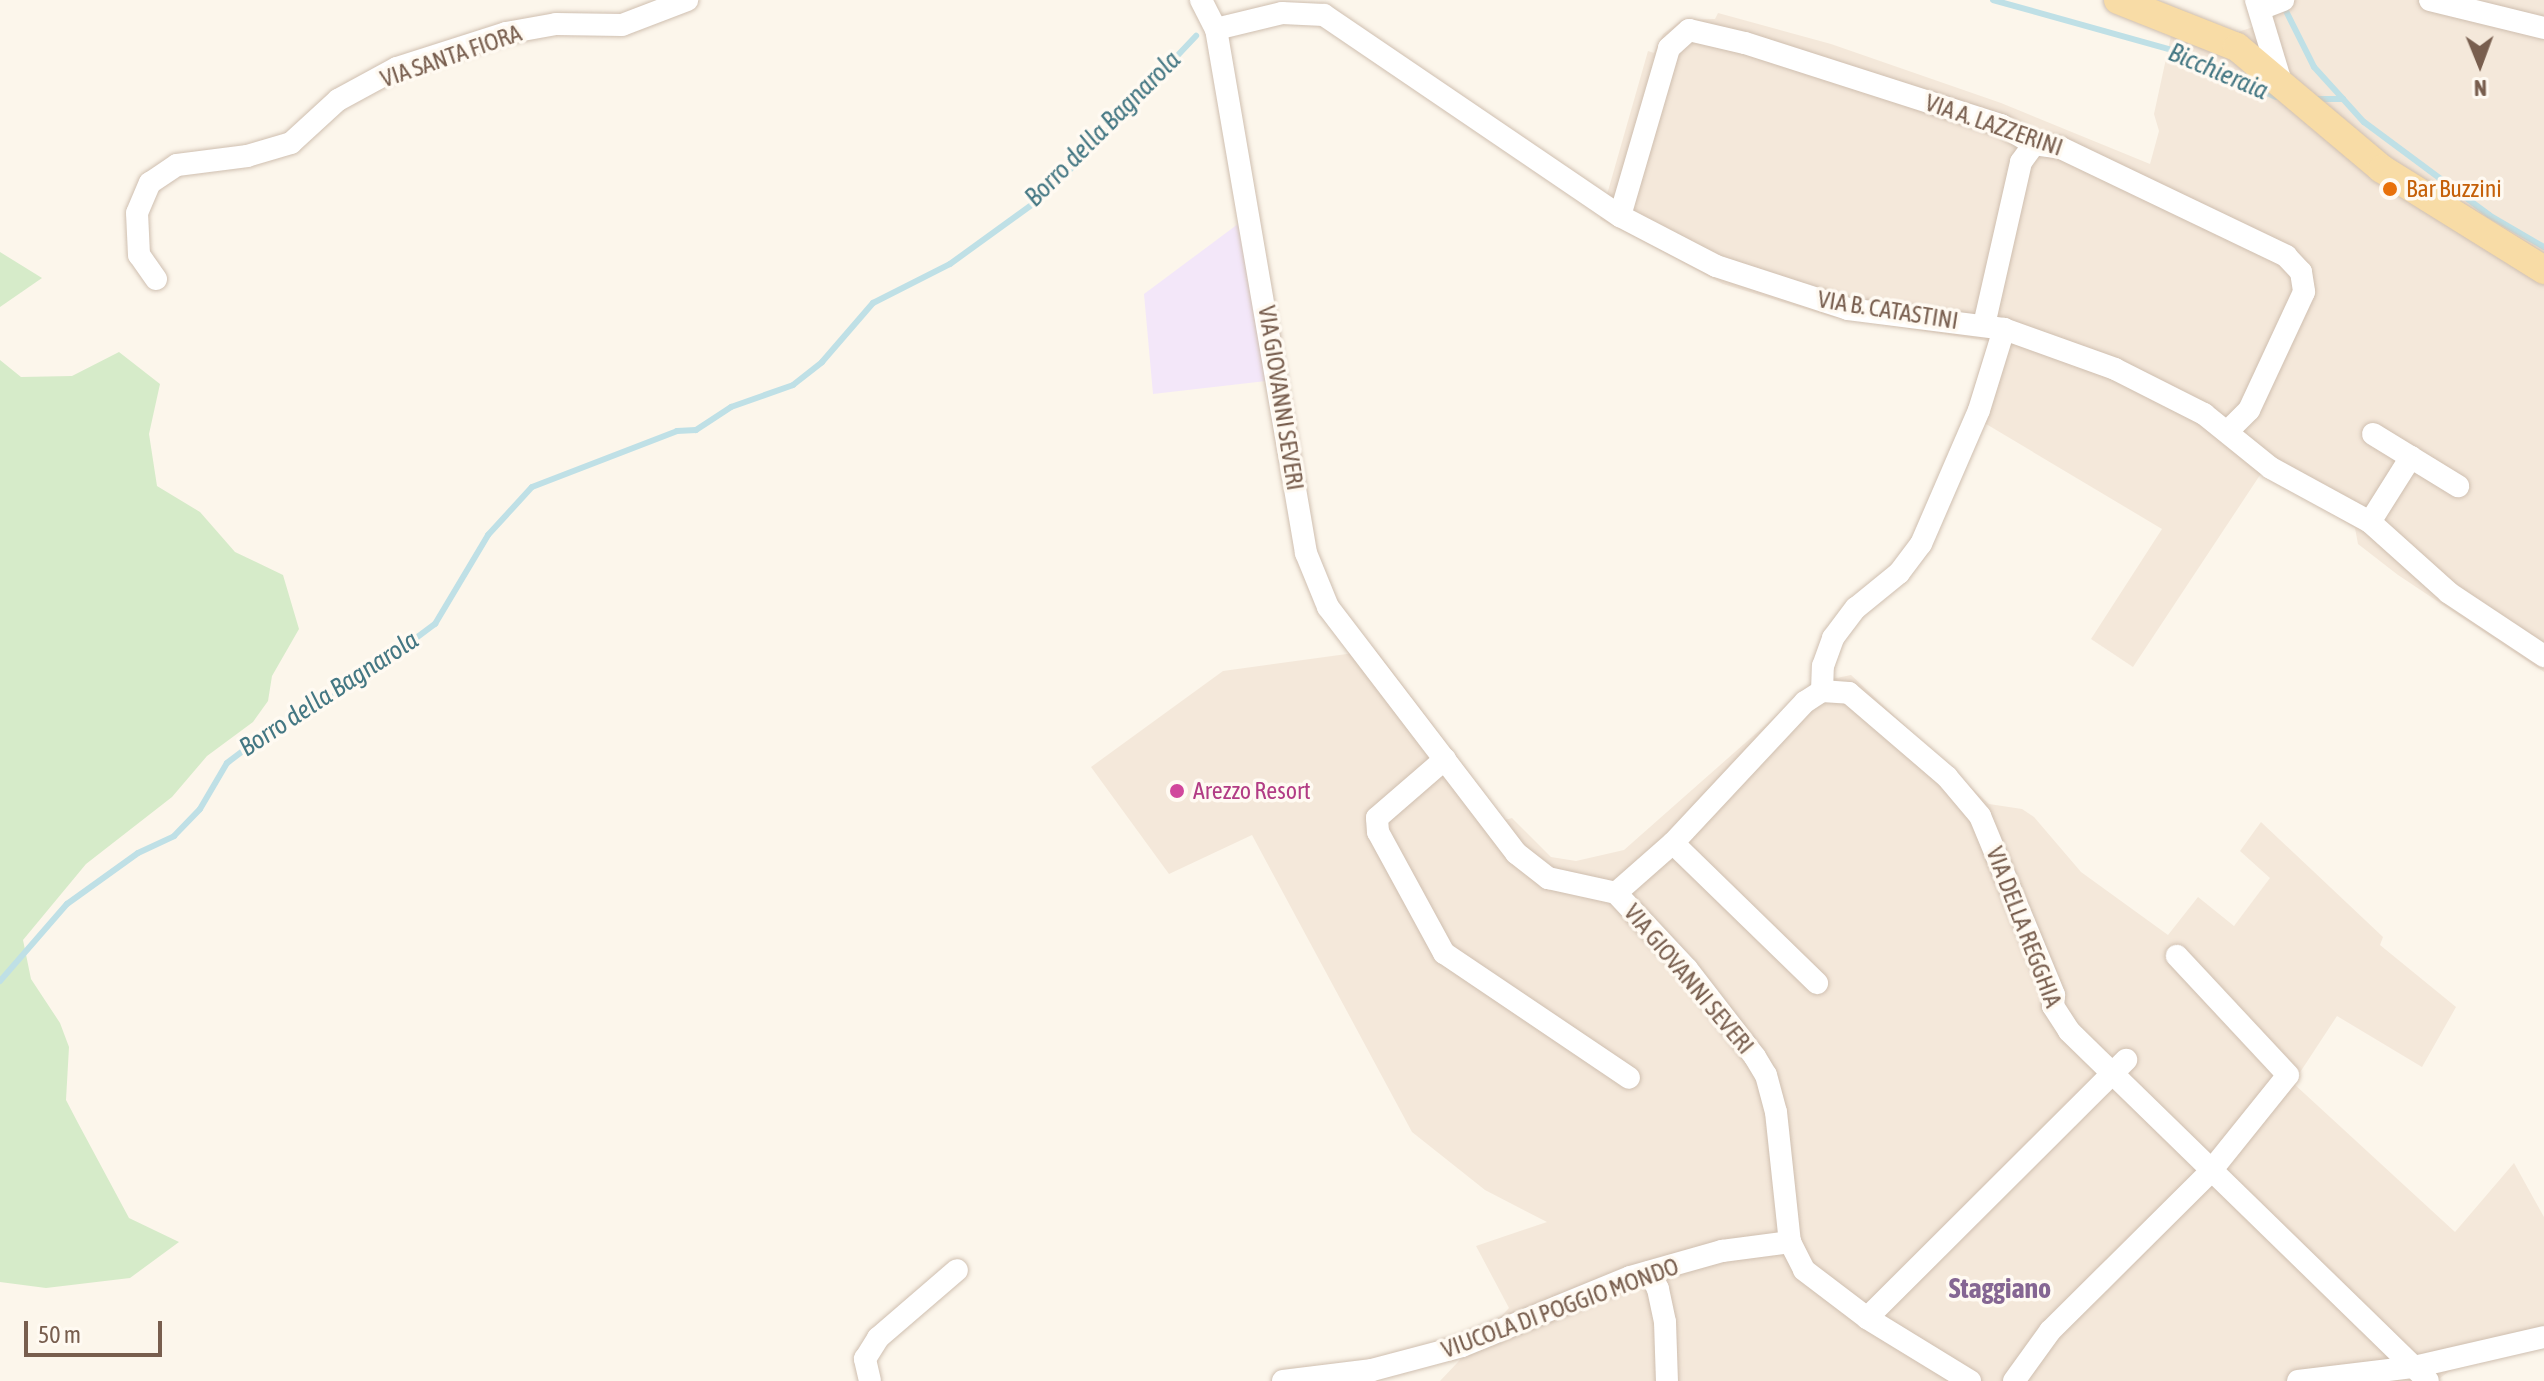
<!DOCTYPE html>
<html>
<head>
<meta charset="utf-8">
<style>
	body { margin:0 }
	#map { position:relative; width:2544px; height:1381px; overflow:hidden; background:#fcf6eb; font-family:"Asap Condensed",sans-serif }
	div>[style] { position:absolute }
	.residential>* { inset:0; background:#f4e8da }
	.education>* { inset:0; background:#f3e7f9 }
	.green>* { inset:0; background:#d6ebc9 }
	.stream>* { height:6px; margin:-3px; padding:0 3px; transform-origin:3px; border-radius:3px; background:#bfe0e6 }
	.roads { filter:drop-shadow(0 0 2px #cfbfb0) drop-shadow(0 0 2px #cfbfb0) }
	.minor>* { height:22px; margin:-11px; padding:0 11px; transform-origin:11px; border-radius:11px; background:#fff }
	.major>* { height:28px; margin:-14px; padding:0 14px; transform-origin:14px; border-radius:14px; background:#f8dca6 }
	.dots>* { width:22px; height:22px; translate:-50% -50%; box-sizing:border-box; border:4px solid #fffaf2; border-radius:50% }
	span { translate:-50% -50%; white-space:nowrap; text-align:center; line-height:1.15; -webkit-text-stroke:7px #fffaf2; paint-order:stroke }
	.street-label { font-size:24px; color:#785e4e }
	.food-label { font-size:24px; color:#c56008 }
	.left { translate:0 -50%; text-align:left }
	.hotel-label { font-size:24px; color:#b23c85 }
	.water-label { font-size:26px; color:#447783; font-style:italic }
	.quarter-label { font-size:28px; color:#856693; font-weight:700 }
	.north { position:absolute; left:2440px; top:24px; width:80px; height:80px; -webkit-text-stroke:6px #fffaf2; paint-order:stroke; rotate:179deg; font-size:22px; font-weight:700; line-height:32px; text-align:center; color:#785e4e }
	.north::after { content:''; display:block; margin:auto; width:28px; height:36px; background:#785e4e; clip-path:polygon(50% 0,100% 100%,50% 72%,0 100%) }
	.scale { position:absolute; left:24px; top:1321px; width:138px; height:36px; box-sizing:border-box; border:4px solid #785e4e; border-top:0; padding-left:10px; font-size:24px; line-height:28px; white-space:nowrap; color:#785e4e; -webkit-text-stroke:6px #fffaf2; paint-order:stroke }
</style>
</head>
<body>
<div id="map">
	<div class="residential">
		<div style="clip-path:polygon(2257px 0,2544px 0,2544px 672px,2398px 575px,2358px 544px,2355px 528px,2262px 472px,2133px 667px,2091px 639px,2162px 529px,1966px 412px,1988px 341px,1832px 317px,1723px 284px,1600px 219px,1648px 51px,1654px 53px,1663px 34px,1682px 20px,1715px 19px,1718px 13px,1831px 44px,2001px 103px,2150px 164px,2159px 131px,2154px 114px,2177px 8px,2235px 33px,2253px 27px,2246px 5px)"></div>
		<div style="clip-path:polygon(1376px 650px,1505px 820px,1512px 818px,1551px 857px,1576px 861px,1624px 850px,1813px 683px,1851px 675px,1989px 804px,2022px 809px,2034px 817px,2081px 872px,2168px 935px,2198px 897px,2234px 926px,2270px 878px,2240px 851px,2261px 822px,2383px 937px,2380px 945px,2456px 1007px,2422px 1067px,2337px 1016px,2293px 1083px,2455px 1232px,2514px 1163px,2544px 1217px,2544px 1344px,2465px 1360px,2436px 1381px,1440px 1381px,1509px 1308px,1476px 1246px,1547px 1222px,1485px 1190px,1412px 1132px,1252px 835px,1169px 874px,1091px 767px,1223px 671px)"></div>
	</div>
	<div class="education">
		<div style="clip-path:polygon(1238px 224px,1266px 381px,1153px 394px,1144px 294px)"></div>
	</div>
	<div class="green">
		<div style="clip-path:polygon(0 252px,42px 278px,0 307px)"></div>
		<div style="clip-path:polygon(119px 352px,160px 384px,149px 434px,157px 486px,200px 512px,235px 552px,283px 575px,299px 629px,272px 676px,268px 701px,253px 722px,207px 756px,172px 797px,86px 864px,23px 940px,31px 979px,60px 1023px,69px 1047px,66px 1100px,78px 1123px,129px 1218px,179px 1242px,130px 1278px,46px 1288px,0 1282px,0 360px,21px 377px,72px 376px)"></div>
	</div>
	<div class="stream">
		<div style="left:1993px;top:0;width:190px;rotate:15.6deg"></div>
		<div style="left:2176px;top:51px;width:110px;rotate:24.7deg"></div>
		<div style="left:2284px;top:7px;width:67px;rotate:63.4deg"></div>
		<div style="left:2314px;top:67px;width:43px;rotate:47.8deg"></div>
		<div style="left:2315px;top:99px;width:28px"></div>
		<div style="left:2343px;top:99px;width:31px;rotate:48deg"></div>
		<div style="left:2364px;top:122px;width:156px;rotate:36.6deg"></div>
		<div style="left:2489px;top:215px;width:64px;rotate:30.2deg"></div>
		<div style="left:0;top:981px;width:102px;rotate:-49deg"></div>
		<div style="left:67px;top:904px;width:87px;rotate:-35.7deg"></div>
		<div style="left:138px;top:853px;width:40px;rotate:-25deg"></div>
		<div style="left:174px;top:836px;width:37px;rotate:-46deg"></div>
		<div style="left:200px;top:809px;width:53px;rotate:-59.6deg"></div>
		<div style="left:227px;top:763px;width:48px;rotate:-37.3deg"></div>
		<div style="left:265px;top:734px;width:99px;rotate:-28.9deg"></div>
		<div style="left:352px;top:686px;width:104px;rotate:-36.8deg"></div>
		<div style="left:435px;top:624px;width:104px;rotate:-59.2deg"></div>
		<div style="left:488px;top:535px;width:65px;rotate:-47.5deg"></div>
		<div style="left:532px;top:487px;width:155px;rotate:-21.1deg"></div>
		<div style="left:677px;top:431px;width:19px;rotate:-3deg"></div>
		<div style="left:696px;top:430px;width:42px;rotate:-33.3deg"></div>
		<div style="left:731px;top:407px;width:66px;rotate:-19.5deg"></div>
		<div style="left:793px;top:385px;width:37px;rotate:-38deg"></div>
		<div style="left:822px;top:362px;width:78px;rotate:-49.2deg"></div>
		<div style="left:873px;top:303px;width:86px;rotate:-26.9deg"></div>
		<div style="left:950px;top:264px;width:121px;rotate:-35.9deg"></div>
		<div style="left:1048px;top:193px;width:216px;rotate:-46.7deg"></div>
	</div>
	<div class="roads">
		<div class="minor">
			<div style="left:1201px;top:0;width:33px;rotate:63deg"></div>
			<div style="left:1216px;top:29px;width:532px;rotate:80.25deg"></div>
			<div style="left:1306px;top:553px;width:58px;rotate:67.8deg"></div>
			<div style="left:1328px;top:607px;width:310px;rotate:52.6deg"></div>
			<div style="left:1516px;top:853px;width:41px;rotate:38deg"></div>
			<div style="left:1548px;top:878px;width:70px;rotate:12.4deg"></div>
			<div style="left:1616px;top:893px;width:104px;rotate:46.9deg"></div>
			<div style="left:1687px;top:969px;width:111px;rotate:52.3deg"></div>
			<div style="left:1755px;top:1057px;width:21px;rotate:59deg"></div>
			<div style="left:1766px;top:1075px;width:38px;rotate:75deg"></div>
			<div style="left:1776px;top:1112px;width:131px;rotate:83.9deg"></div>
			<div style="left:1790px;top:1242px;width:31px;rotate:63deg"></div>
			<div style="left:1804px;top:1270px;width:79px;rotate:37.3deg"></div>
			<div style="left:1867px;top:1318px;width:121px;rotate:31.5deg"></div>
			<div style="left:2256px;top:0;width:83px;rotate:73.1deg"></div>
			<div style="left:2430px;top:0;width:117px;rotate:13.8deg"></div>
			<div style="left:2260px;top:9px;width:25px;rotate:-21deg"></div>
			<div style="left:1216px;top:29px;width:68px;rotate:-13.6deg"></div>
			<div style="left:1282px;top:13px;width:42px;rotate:2.7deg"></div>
			<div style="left:1324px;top:15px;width:358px;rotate:34.2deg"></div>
			<div style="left:1620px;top:216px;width:108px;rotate:27.5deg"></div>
			<div style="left:1716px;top:266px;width:139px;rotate:18deg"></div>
			<div style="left:1848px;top:309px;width:157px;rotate:7.3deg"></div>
			<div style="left:2004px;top:329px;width:118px;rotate:19.8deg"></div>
			<div style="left:2115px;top:369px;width:100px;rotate:26.8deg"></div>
			<div style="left:2204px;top:414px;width:86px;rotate:38.9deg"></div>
			<div style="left:2271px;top:468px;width:113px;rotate:28.6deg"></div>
			<div style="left:2370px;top:522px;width:106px;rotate:41.9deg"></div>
			<div style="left:2449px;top:593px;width:114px;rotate:33.6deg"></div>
			<div style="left:1620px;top:216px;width:175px;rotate:-73.7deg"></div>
			<div style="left:1669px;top:48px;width:27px;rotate:-42deg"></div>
			<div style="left:1689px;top:30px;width:57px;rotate:13.1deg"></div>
			<div style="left:1745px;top:43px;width:269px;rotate:17.8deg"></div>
			<div style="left:2001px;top:125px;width:38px;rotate:30deg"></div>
			<div style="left:2034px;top:144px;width:27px;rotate:8deg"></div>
			<div style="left:2061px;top:148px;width:250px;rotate:25.6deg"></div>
			<div style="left:2286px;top:256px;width:22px;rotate:47deg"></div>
			<div style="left:2301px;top:272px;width:20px;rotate:81deg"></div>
			<div style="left:2304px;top:292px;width:130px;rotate:115deg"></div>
			<div style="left:2249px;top:410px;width:28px;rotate:135deg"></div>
			<div style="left:156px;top:279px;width:29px;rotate:-125deg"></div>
			<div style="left:139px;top:255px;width:42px;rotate:-92.7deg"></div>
			<div style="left:137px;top:213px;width:33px;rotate:-67deg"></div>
			<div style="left:150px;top:183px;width:32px;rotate:-34deg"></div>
			<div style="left:177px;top:165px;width:71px;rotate:-7.3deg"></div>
			<div style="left:247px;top:156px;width:46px;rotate:-16.5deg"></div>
			<div style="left:291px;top:143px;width:64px;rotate:-42.5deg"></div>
			<div style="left:338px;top:100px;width:67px;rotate:-28.5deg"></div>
			<div style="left:397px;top:68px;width:114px;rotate:-17.8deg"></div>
			<div style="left:506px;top:33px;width:51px;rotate:-10.2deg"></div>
			<div style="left:556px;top:24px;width:66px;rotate:0.9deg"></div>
			<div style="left:622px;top:25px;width:70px;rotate:-21deg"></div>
			<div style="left:1984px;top:325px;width:167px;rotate:-77.2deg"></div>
			<div style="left:2021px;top:162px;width:22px;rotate:-54deg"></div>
			<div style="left:2373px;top:434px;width:100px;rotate:31.5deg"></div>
			<div style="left:2370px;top:522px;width:77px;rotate:-57.8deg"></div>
			<div style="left:1822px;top:691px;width:25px;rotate:-88deg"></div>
			<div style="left:1823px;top:666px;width:30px;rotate:-70deg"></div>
			<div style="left:1833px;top:638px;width:38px;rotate:-53deg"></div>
			<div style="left:1856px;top:608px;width:55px;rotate:-39.1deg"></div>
			<div style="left:1899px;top:573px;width:36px;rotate:-53deg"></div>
			<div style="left:1921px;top:544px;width:146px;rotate:-66.6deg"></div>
			<div style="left:1979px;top:410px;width:85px;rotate:-72.8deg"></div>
			<div style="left:1445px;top:759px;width:90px;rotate:139.1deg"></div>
			<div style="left:1377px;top:818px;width:14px;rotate:86deg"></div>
			<div style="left:1378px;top:832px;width:138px;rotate:61.4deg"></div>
			<div style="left:1444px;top:953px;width:223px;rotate:34deg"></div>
			<div style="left:1673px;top:843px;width:201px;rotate:44.2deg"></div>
			<div style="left:1616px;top:893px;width:76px;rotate:-41.3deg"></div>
			<div style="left:1673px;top:843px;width:193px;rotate:-46.9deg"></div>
			<div style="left:1805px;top:702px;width:20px;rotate:-33deg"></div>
			<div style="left:1822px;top:691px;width:27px;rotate:4deg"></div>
			<div style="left:1849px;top:693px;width:129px;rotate:40.6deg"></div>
			<div style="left:1947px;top:777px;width:51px;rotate:49.8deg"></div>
			<div style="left:1980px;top:816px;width:194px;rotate:67.5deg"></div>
			<div style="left:2054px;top:995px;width:11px;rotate:95deg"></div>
			<div style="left:2053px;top:1006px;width:30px;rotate:57deg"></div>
			<div style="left:2069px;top:1031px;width:501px;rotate:44.27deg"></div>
			<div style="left:1649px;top:1272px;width:19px;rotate:62deg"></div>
			<div style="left:1658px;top:1289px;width:34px;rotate:78deg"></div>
			<div style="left:1665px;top:1322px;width:59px;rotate:88.1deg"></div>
			<div style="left:1867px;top:1318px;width:366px;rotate:-44.9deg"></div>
			<div style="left:870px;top:1381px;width:23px;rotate:-103deg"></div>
			<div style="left:865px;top:1359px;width:25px;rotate:-58deg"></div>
			<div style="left:878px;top:1338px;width:104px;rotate:-40.7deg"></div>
			<div style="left:1283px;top:1381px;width:90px;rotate:-7deg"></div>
			<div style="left:1372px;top:1370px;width:93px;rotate:-14.9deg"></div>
			<div style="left:1462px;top:1346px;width:182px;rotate:-22.3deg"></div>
			<div style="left:1630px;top:1277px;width:96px;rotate:-15.8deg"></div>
			<div style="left:1722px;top:1251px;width:69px;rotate:-7.5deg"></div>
			<div style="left:2014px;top:1381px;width:62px;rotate:-54.2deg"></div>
			<div style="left:2050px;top:1331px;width:226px;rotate:-44.8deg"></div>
			<div style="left:2210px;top:1172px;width:124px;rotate:-51.2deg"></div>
			<div style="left:2288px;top:1075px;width:163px;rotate:-133deg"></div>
			<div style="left:2298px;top:1381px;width:117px;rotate:-6.9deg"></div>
			<div style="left:2414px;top:1367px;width:133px;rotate:-13deg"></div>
		</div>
		<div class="major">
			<div style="left:2118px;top:0;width:128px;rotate:21.6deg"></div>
			<div style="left:2237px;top:47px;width:189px;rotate:40.1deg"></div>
			<div style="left:2382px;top:169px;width:191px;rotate:31.9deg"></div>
		</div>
	</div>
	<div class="dots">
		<div style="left:2390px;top:189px;background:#e8710a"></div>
		<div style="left:1177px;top:791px;background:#d1479c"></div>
	</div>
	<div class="street-label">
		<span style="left:451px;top:56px;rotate:-19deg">VIA SANTA FIORA</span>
		<span style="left:1994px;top:125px;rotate:19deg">VIA A. LAZZERINI</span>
		<span style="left:1888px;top:310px;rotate:9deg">VIA B. CATASTINI</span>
		<span style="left:1281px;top:398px;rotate:81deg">VIA GIOVANNI SEVERI</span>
		<span style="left:2024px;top:927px;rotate:69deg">VIA DELLA REGGHIA</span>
		<span style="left:1689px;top:979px;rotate:50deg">VIA GIOVANNI SEVERI</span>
		<span style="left:1560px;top:1308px;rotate:-20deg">VIUCOLA DI POGGIO MONDO</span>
	</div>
	<div class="food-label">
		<span class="left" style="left:2406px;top:189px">Bar Buzzini</span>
	</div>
	<div class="hotel-label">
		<span class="left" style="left:1193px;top:791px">Arezzo Resort</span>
	</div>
	<div class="water-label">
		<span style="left:2218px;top:72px;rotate:23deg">Bicchieraia</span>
		<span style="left:1103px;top:129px;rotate:-45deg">Borro della Bagnarola</span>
		<span style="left:329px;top:694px;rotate:-33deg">Borro della Bagnarola</span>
	</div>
	<div class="quarter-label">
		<span style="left:2000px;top:1288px">Staggiano</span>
	</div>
	<div class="north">N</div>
	<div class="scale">50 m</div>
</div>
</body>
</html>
